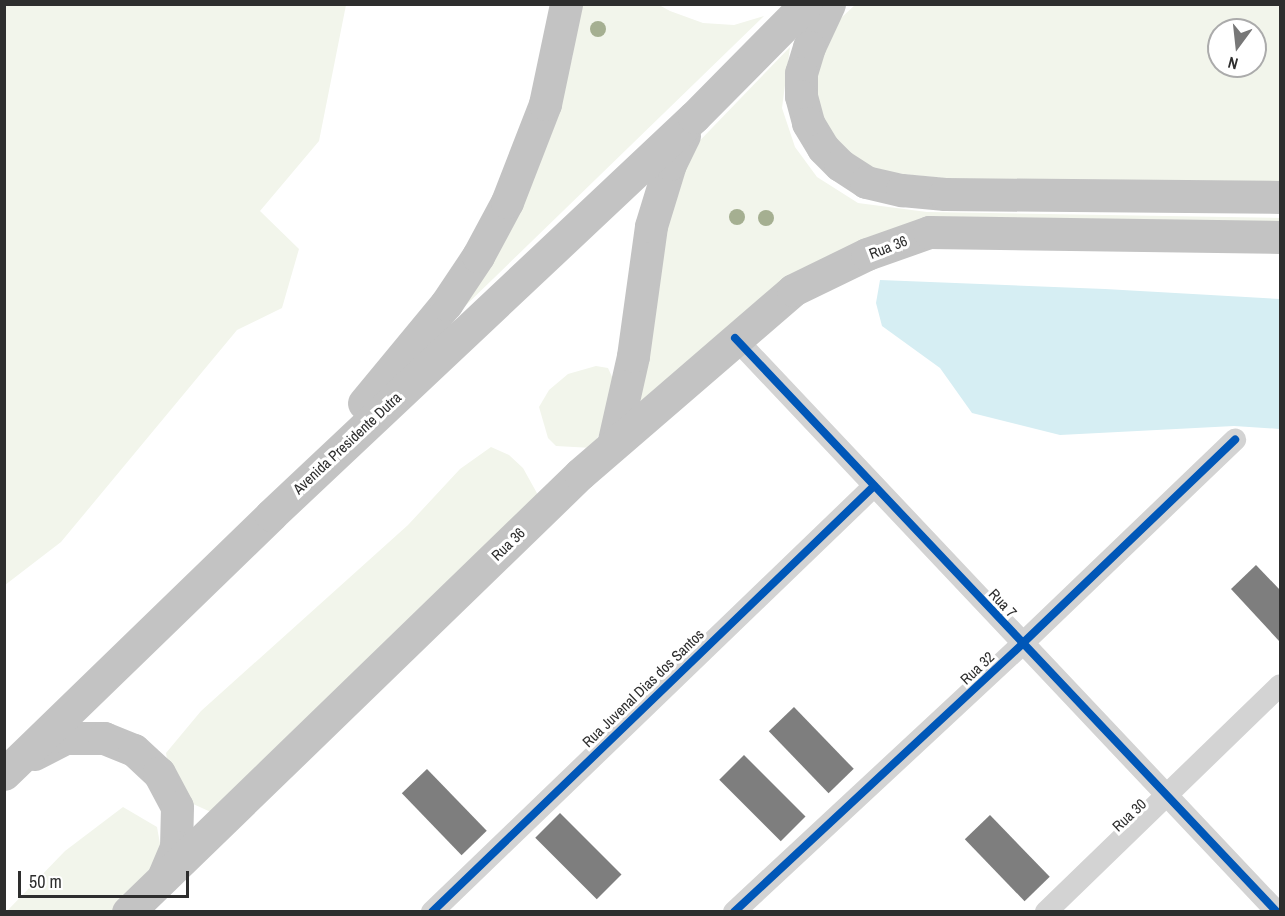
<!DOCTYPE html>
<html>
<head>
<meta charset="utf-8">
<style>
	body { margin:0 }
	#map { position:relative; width:1285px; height:916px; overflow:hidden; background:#fff; font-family:"Archivo Narrow",sans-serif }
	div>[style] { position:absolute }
	.green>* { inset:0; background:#f2f5eb }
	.water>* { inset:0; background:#d6eef3 }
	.building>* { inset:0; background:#7e7e7e; transform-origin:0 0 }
	.minor>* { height:22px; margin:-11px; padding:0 11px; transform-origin:11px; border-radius:11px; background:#d3d3d3 }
	.trunk>* { height:33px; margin:-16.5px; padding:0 16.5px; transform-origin:16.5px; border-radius:16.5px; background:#c3c3c3 }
	.cycleway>* { height:8px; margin:-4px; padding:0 4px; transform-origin:4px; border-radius:4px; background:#0057b8 }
	.trees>* { width:16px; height:16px; margin:-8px; border-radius:50%; background:#a5af91 }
	span { translate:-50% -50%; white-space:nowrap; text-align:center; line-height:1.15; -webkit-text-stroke:6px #fff; paint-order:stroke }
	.street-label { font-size:15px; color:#2e2e2e }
	.frame { position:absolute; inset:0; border:6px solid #2e2e2e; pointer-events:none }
	.north { position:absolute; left:1207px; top:18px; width:60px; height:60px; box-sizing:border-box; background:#fff; border:2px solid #ababab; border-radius:50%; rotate:195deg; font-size:16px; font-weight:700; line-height:24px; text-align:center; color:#2e2e2e }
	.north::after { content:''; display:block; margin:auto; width:21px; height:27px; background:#777; clip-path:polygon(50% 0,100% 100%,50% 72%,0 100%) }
	.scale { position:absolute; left:18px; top:871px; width:171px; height:27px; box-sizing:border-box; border:3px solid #2e2e2e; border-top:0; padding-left:8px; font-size:18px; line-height:21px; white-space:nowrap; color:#2e2e2e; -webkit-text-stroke:4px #fff; paint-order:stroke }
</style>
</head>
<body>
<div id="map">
	<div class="green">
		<div style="clip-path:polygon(5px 4px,346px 5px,319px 141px,260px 211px,299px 249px,282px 308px,237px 330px,61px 542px,5px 585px)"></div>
		<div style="clip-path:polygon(580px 5px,659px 5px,670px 11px,703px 23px,734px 25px,764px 16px,462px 309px,542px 142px,572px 59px)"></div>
		<div style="clip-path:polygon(evenodd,855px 5px,1280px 5px,1280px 191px,1024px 186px,853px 169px,810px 95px,829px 29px,855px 5px,1219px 30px,1255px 30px,1255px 66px,1219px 66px,1219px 30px)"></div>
		<div style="clip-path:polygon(790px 47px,782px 108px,795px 147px,817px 177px,858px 203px,927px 212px,1280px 218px,1280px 227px,887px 232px,618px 435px,655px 247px,685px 156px)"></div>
		<div style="clip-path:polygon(596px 366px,608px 368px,613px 379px,611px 413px,592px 448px,556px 446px,548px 438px,539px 407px,549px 390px,568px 374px)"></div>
		<div style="clip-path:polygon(491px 447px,509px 455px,523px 468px,538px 495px,213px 813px,191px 803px,170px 778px,166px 753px,201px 711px,408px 525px,460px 469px)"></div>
		<div style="clip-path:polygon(123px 807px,157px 827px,162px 855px,113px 911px,6px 912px,65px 851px)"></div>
	</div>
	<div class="water">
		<div style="clip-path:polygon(880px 280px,1105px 289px,1280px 299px,1280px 429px,1234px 426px,1060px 435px,972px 413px,940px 368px,882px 326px,876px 303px)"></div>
	</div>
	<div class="building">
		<div style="clip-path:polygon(1256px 565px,1280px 590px,1280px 642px,1231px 589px)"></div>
		<div style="left:794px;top:707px;width:86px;height:35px;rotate:46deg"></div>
		<div style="left:744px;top:755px;width:87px;height:35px;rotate:45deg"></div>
		<div style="left:427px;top:769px;width:86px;height:35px;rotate:46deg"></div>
		<div style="left:560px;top:813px;width:87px;height:35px;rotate:45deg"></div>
		<div style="left:990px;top:815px;width:86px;height:35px;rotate:46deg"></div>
	</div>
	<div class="minor">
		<div style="left:735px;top:338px;width:789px;rotate:46.64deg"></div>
		<div style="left:432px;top:912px;width:614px;rotate:-43.94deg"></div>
		<div style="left:734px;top:912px;width:395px;rotate:-42.9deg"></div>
		<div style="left:1023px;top:643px;width:294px;rotate:-43.8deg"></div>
		<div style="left:1046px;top:912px;width:326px;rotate:-44.1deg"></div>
	</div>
	<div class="trunk">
		<div style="left:829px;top:4px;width:47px;rotate:114.9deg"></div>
		<div style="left:809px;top:47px;width:27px;rotate:107deg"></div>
		<div style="left:801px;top:73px;width:23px;rotate:90deg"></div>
		<div style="left:801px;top:96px;width:28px;rotate:75deg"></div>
		<div style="left:808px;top:123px;width:29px;rotate:59deg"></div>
		<div style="left:823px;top:148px;width:24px;rotate:45deg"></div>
		<div style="left:840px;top:165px;width:31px;rotate:33deg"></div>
		<div style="left:866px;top:182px;width:37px;rotate:13deg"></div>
		<div style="left:902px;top:190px;width:43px;rotate:5.3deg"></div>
		<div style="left:945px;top:194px;width:335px;rotate:0.5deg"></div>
		<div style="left:364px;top:403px;width:129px;rotate:-50.4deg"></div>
		<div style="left:446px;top:304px;width:58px;rotate:-56.3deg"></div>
		<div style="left:478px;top:256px;width:61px;rotate:-61.8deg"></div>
		<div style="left:507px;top:202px;width:105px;rotate:-68.8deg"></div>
		<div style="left:545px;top:104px;width:102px;rotate:-78.1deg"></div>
		<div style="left:613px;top:445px;width:91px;rotate:-77.3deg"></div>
		<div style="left:633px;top:356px;width:131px;rotate:-82.1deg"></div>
		<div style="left:651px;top:226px;width:65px;rotate:-73deg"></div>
		<div style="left:670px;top:164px;width:32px;rotate:-64deg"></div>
		<div style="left:34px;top:754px;width:36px;rotate:-27deg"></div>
		<div style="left:66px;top:738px;width:38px"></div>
		<div style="left:104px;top:738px;width:32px;rotate:22deg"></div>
		<div style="left:134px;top:750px;width:34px;rotate:43deg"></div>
		<div style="left:159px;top:773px;width:38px;rotate:62deg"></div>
		<div style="left:177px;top:807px;width:40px;rotate:91.4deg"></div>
		<div style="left:176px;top:847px;width:33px;rotate:113deg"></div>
		<div style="left:4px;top:774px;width:372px;rotate:-44.1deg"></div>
		<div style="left:271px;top:515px;width:581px;rotate:-43.26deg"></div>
		<div style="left:694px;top:117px;width:159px;rotate:-45.3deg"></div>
		<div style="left:128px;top:912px;width:629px;rotate:-44.1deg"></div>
		<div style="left:580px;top:474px;width:281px;rotate:-40.8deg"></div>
		<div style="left:793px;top:290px;width:82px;rotate:-25.9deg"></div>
		<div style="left:867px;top:254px;width:66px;rotate:-19.5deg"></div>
		<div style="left:929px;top:232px;width:351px;rotate:0.8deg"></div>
	</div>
	<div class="cycleway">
		<div style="left:735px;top:338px;width:789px;rotate:46.64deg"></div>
		<div style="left:432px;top:912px;width:614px;rotate:-43.94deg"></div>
		<div style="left:734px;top:912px;width:395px;rotate:-42.9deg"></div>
		<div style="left:1023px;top:643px;width:294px;rotate:-43.8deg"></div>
	</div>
	<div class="trees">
		<div style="left:598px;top:29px"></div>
		<div style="left:737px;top:217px"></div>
		<div style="left:766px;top:218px"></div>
	</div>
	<div class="street-label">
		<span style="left:888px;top:247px;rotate:-21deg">Rua 36</span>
		<span style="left:347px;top:443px;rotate:-43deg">Avenida Presidente Dutra</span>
		<span style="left:508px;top:544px;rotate:-44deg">Rua 36</span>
		<span style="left:1003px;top:603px;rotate:47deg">Rua 7</span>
		<span style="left:977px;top:668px;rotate:-43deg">Rua 32</span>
		<span style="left:643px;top:688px;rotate:-44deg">Rua Juvenal Dias dos Santos</span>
		<span style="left:1129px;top:815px;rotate:-43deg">Rua 30</span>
	</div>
	<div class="frame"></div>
	<div class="north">N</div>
	<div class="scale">50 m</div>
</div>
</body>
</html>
